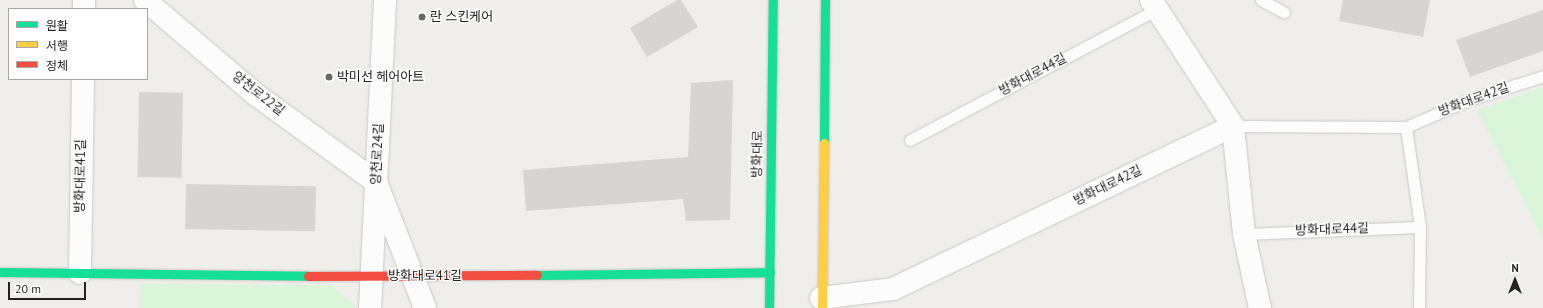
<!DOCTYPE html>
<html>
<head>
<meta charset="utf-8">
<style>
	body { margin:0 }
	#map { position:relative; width:1543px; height:308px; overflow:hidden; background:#f0eeeb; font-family:"PT Sans","Noto Sans KR",sans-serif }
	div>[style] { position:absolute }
	.park>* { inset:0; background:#daf5da }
	.building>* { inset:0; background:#d7d4d2; transform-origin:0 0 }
	.roads { filter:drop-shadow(0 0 1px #c9c8c7) drop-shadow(0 0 1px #c9c8c7) }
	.lane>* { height:11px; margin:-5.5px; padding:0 5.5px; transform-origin:5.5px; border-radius:5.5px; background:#fdfcfc }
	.street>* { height:22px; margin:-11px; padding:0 11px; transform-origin:11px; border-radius:11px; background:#fdfcfc }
	.fast>* { height:9px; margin:-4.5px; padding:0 4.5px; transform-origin:4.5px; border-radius:4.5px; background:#16e098 }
	.slow>* { height:9px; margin:-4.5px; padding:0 4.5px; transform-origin:4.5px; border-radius:4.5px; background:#ffcf43 }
	.jam>* { height:9px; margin:-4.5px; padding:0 4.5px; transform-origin:4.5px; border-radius:4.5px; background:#f24e42 }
	.dots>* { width:11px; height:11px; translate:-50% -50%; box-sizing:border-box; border:2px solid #fff; border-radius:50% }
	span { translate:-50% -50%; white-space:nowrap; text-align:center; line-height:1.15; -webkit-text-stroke:3px #fff; paint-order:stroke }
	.poi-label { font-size:13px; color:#222 }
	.left { translate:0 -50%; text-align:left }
	.street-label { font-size:13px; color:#222 }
	.legend { position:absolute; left:8px; top:8px; width:140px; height:72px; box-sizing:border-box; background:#fff; border:1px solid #a7a7a7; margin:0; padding:5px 7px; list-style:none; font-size:12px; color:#222 }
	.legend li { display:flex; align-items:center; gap:8px; height:20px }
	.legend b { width:20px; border:1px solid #a7a7a7 }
	.north { position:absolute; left:1495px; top:260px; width:40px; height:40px; -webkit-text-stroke:3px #fff; paint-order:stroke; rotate:0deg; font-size:11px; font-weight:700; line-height:16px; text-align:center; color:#222 }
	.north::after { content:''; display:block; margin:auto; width:14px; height:18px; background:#222; clip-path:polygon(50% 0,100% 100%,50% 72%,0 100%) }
	.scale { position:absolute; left:8px; top:282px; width:78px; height:18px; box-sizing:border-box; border:2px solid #222; border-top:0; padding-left:5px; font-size:12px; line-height:14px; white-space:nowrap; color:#222; -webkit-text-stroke:3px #fff; paint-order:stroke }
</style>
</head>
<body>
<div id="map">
	<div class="park">
		<div style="clip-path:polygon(1543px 87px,1543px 241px,1477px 110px)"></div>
		<div style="clip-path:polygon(140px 284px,331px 285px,357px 308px,139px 308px)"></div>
	</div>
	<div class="building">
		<div style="clip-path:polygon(677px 0,681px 0,698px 27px,647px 57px,630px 28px)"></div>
		<div style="clip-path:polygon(1343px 0,1430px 0,1423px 37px,1339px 21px)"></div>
		<div style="clip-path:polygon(1543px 10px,1543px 51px,1470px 77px,1456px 40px)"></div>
		<div style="clip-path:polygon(733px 80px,730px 220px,686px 221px,683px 199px,526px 211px,523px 170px,688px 157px,691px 83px)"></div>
		<div style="left:139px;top:92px;width:44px;height:85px;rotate:1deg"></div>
		<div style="left:186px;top:184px;width:130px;height:45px;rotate:1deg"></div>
	</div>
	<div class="roads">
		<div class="lane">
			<div style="left:1261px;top:0;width:26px;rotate:28deg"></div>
			<div style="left:1233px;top:126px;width:173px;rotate:0.3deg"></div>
			<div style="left:1406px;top:127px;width:71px;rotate:-23.3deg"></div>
			<div style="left:1471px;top:99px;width:76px;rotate:-17.7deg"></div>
			<div style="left:1406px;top:127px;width:101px;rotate:82deg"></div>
			<div style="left:1420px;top:227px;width:81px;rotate:90.7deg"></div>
			<div style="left:910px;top:140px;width:278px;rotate:-27.9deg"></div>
			<div style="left:1244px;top:234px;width:176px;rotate:-2.3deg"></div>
		</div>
		<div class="street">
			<div style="left:145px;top:0;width:145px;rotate:40.5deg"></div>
			<div style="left:255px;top:94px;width:150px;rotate:36deg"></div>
			<div style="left:376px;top:182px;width:135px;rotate:68.7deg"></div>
			<div style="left:1151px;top:0;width:150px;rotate:56.9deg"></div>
			<div style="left:1233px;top:126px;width:109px;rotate:84.2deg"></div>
			<div style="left:1244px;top:234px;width:76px;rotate:77.8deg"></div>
			<div style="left:84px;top:9px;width:9px;rotate:-90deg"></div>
			<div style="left:80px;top:273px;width:194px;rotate:-89.1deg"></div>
			<div style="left:821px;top:298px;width:73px;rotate:-7.1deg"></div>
			<div style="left:893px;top:289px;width:377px;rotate:-25.6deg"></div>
			<div style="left:370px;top:308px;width:308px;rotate:-87.2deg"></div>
		</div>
		<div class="fast">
			<div style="left:824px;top:143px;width:143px;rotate:-89.6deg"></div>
			<div style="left:0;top:272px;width:308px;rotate:0.7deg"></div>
			<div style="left:537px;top:275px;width:233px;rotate:-0.7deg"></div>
			<div style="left:769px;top:308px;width:308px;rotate:-89.3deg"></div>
		</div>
		<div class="slow">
			<div style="left:822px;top:308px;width:165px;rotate:-89.3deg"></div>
		</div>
		<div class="jam">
			<div style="left:308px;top:276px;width:229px;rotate:-0.3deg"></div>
		</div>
	</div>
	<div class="dots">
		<div style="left:422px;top:17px;background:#6a6968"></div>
		<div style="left:329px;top:77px;background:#6a6968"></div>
	</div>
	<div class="poi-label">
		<span class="left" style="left:430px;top:17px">란 스킨케어</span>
		<span class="left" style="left:337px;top:77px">박미선 헤어아트</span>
	</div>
	<div class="street-label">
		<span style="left:1033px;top:75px;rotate:-28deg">방화대로44길</span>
		<span style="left:258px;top:94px;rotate:38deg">양천로22길</span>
		<span style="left:1474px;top:100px;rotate:-20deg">방화대로42길</span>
		<span style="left:378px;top:154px;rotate:-87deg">양천로24길</span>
		<span style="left:758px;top:154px;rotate:-89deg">방화대로</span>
		<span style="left:81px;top:176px;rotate:-89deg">방화대로41길</span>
		<span style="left:1108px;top:186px;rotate:-26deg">방화대로42길</span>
		<span style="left:1332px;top:230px;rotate:-2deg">방화대로44길</span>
		<span style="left:425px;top:276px">방화대로41길</span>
	</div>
	<ul class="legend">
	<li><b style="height:5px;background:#16e098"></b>원활</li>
	<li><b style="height:5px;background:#ffcf43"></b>서행</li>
	<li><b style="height:5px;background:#f24e42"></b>정체</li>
	</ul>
	<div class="north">N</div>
	<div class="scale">20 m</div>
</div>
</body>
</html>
